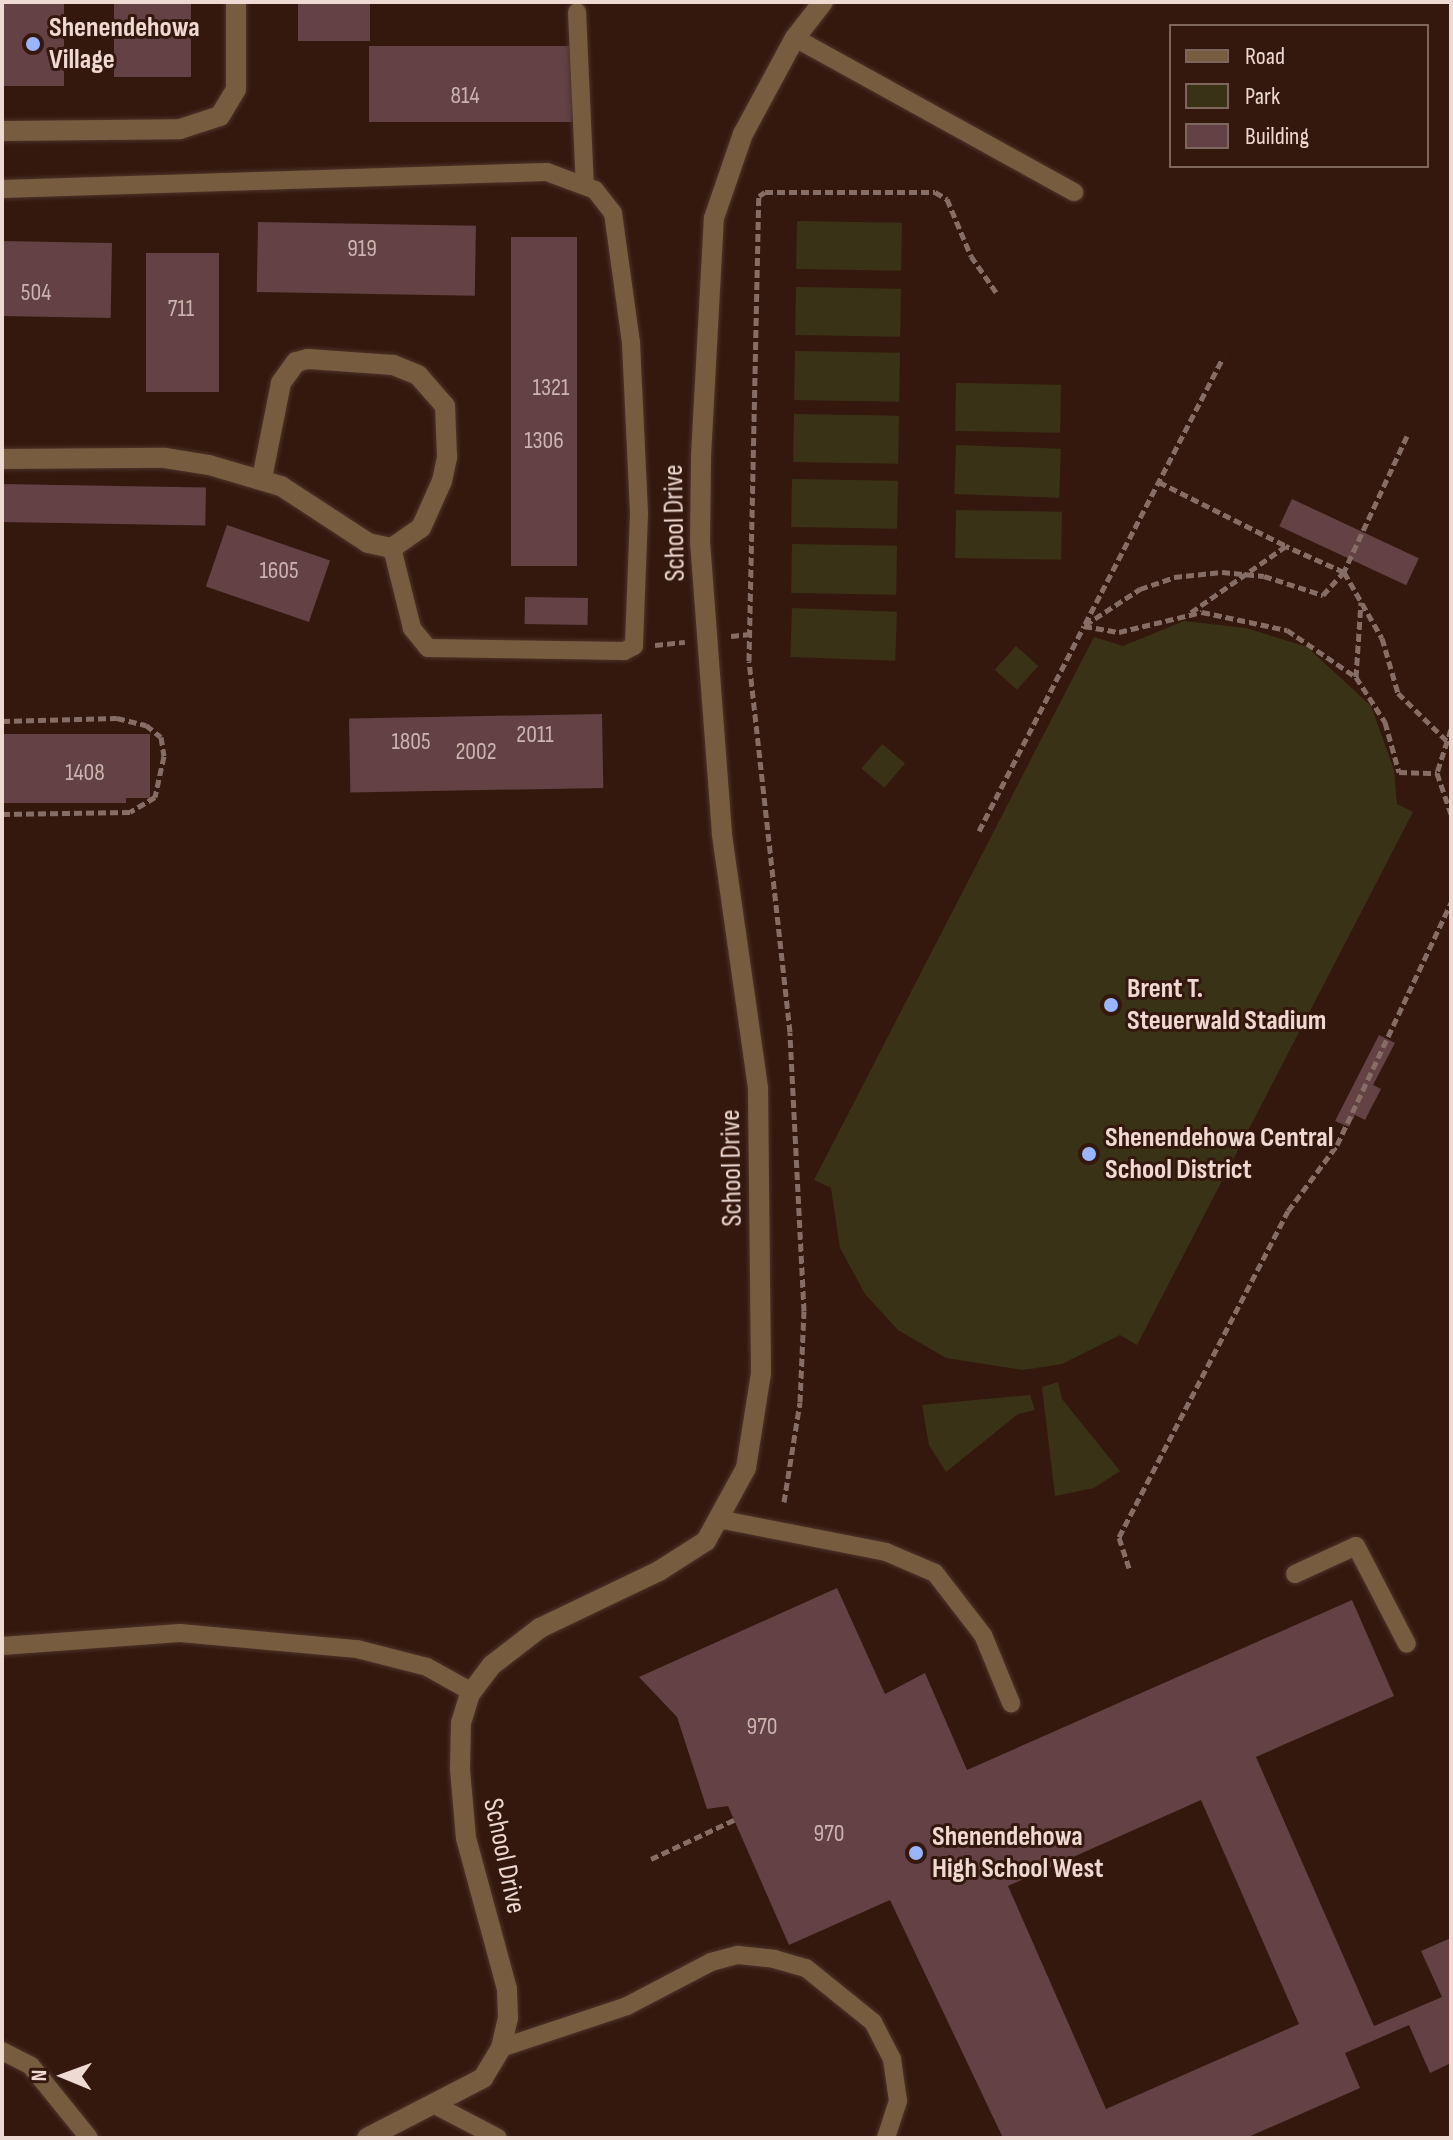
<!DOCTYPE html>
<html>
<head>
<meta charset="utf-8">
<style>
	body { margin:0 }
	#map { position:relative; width:1453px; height:2140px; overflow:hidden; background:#34180e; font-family:"Sofia Sans Condensed",sans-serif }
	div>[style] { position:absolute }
	.green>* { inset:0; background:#3a3216; transform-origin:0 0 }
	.building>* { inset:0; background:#634144; transform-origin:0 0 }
	.path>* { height:5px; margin-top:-2.5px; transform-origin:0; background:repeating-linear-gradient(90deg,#866d65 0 8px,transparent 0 12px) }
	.roads { filter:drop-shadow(0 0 2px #4e332a) drop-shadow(0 0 2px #4e332a) }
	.lane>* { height:18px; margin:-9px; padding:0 9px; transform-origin:9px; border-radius:9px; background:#785c40 }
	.street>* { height:20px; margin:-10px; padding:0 10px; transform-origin:10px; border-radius:10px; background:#785c40 }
	.dots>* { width:22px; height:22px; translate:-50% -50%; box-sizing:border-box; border:4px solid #34180e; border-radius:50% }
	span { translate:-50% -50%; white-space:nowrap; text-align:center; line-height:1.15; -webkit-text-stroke:6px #34180e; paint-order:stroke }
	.number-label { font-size:24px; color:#cbb4af }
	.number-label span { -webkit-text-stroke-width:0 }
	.poi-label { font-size:28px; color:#eedad3; font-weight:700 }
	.left { translate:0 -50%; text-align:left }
	.street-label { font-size:28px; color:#eedad3 }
	.frame { position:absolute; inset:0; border:4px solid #eedad3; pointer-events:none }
	.legend { position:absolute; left:1169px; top:24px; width:260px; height:144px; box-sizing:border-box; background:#34180e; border:2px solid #7e665d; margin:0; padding:10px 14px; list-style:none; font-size:24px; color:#eedad3 }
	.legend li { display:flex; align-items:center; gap:16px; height:40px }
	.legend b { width:40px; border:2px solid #7e665d }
	.north { position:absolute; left:24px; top:2036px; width:80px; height:80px; -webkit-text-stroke:6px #34180e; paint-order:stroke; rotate:271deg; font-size:22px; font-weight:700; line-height:32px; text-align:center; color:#eedad3 }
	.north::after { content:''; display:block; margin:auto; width:28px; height:36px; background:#eedad3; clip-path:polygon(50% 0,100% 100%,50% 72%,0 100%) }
</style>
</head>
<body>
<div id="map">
	<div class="green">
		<div style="left:797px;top:221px;width:105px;height:48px;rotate:1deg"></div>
		<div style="left:796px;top:287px;width:105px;height:48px;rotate:1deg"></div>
		<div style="left:795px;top:351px;width:105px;height:49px;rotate:1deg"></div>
		<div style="left:956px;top:383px;width:105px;height:48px;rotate:1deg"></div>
		<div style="left:794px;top:414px;width:105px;height:48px;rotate:1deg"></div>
		<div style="left:956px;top:445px;width:105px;height:49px;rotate:2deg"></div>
		<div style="left:792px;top:479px;width:106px;height:48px;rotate:1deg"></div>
		<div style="left:956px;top:510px;width:106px;height:48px;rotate:1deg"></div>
		<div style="left:792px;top:544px;width:105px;height:49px;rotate:1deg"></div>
		<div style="left:792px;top:608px;width:105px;height:49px;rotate:2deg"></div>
		<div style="clip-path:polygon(1184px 621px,1246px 628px,1307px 647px,1371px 706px,1394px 770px,1397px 804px,1413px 812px,1137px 1345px,1120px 1335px,1062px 1364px,1023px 1370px,946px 1358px,898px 1330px,865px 1294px,840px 1248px,831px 1188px,814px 1180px,1094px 637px,1123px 646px)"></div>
		<div style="left:1016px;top:646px;width:30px;height:32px;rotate:42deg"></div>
		<div style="left:882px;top:744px;width:30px;height:32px;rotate:40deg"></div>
		<div style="clip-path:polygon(1058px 1382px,1062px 1399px,1120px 1471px,1094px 1488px,1055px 1496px,1042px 1387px)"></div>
		<div style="clip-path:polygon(1030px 1395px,1035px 1410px,1018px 1414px,946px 1472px,929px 1445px,922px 1405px)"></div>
	</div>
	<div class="building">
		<div style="left:2px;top:2px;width:62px;height:84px"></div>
		<div style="left:114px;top:2px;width:77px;height:75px"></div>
		<div style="left:298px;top:2px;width:72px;height:39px"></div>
		<div style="left:369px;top:46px;width:203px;height:76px"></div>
		<div style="left:258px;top:222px;width:218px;height:70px;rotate:1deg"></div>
		<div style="left:577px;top:237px;width:329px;height:66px;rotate:90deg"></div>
		<div style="left:2px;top:241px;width:110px;height:75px;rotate:1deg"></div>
		<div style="left:219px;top:253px;width:139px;height:73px;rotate:90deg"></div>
		<div style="left:2px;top:484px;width:204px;height:38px;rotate:1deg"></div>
		<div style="left:1292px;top:499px;width:140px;height:30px;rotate:25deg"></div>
		<div style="left:227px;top:525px;width:109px;height:65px;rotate:19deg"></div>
		<div style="left:525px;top:597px;width:63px;height:27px;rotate:1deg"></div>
		<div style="left:602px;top:714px;width:74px;height:253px;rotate:89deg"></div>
		<div style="clip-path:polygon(2px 734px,150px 734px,150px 798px,126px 798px,126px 803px,2px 803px)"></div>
		<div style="clip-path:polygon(1379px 1035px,1395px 1043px,1373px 1085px,1381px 1089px,1365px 1120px,1355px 1115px,1349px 1127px,1335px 1121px)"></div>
		<div style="clip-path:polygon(evenodd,837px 1588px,885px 1694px,925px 1673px,967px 1770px,1352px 1600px,1394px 1696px,1256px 1757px,1374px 2026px,1442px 1997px,1421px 1951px,1451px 1938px,1451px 2063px,1430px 2073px,1409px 2025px,1345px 2053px,1360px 2088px,1246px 2138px,1003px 2138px,890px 1900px,789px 1945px,728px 1806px,707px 1809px,677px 1717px,639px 1677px,837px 1588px,1201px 1800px,1299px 2024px,1106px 2109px,1008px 1886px,1201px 1800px)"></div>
	</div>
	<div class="path">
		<div style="left:1407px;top:436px;width:150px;rotate:114.9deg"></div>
		<div style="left:1344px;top:572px;width:76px;rotate:60.1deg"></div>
		<div style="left:1382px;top:638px;width:57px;rotate:73.8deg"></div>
		<div style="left:1398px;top:693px;width:69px;rotate:44.4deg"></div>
		<div style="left:1159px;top:482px;width:142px;rotate:26.7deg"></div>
		<div style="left:1286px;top:546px;width:117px;rotate:145.1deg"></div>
		<div style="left:1085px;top:624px;width:300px;rotate:-62.6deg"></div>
		<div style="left:1085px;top:625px;width:66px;rotate:-33.2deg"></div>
		<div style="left:1140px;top:589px;width:36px;rotate:-19deg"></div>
		<div style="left:1174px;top:577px;width:48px;rotate:-5.9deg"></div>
		<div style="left:1222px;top:572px;width:42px;rotate:5.4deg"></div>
		<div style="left:1264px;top:576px;width:62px;rotate:17.9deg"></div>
		<div style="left:1323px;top:595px;width:31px;rotate:-48deg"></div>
		<div style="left:1344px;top:572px;width:64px;rotate:-155.9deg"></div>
		<div style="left:731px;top:636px;width:19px;rotate:-6deg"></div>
		<div style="left:655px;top:645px;width:30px;rotate:-6deg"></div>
		<div style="left:1356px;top:677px;width:75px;rotate:-86.2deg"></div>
		<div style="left:2px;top:721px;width:115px;rotate:-1.5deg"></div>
		<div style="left:117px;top:718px;width:30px;rotate:14deg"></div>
		<div style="left:146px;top:725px;width:19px;rotate:39deg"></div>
		<div style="left:161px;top:737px;width:19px;rotate:81deg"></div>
		<div style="left:164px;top:756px;width:42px;rotate:102.4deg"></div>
		<div style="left:155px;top:797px;width:29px;rotate:149deg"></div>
		<div style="left:130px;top:812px;width:128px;rotate:179.1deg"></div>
		<div style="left:1451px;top:729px;width:46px;rotate:107.7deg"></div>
		<div style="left:1437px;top:773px;width:43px;rotate:71.1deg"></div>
		<div style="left:979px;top:831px;width:230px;rotate:-62.9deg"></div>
		<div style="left:1084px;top:626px;width:36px;rotate:10deg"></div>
		<div style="left:1119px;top:632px;width:85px;rotate:-13.5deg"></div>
		<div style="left:1202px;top:612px;width:87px;rotate:12deg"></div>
		<div style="left:1287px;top:630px;width:83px;rotate:34.3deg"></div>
		<div style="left:1356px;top:677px;width:54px;rotate:57.2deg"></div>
		<div style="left:1385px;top:722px;width:52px;rotate:74.4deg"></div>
		<div style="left:1399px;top:772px;width:38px;rotate:2deg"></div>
		<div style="left:784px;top:1502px;width:101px;rotate:-80.9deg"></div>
		<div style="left:800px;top:1402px;width:91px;rotate:-87.5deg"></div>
		<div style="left:804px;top:1311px;width:279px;rotate:-92.9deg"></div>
		<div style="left:790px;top:1032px;width:373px;rotate:-96.3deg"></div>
		<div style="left:749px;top:661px;width:465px;rotate:-88.8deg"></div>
		<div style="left:759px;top:196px;width:7px;rotate:-34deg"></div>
		<div style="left:765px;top:192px;width:170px"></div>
		<div style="left:935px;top:192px;width:14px;rotate:30deg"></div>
		<div style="left:947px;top:199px;width:62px;rotate:67.2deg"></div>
		<div style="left:971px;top:256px;width:47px;rotate:55.3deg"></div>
		<div style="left:1129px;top:1568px;width:33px;rotate:-108deg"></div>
		<div style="left:1119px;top:1537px;width:367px;rotate:-62.6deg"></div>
		<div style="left:1288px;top:1211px;width:82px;rotate:-53.4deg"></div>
		<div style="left:1337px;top:1145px;width:268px;rotate:-64.8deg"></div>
		<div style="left:651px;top:1859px;width:92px;rotate:-25.2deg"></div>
	</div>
	<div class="roads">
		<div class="lane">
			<div style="left:577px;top:12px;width:173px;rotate:87.4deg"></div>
			<div style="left:795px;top:38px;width:319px;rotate:28.9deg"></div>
			<div style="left:2px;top:189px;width:545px;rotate:-1.79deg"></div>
			<div style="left:547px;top:172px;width:51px;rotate:20.6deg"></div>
			<div style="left:595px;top:190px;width:29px;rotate:52deg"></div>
			<div style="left:613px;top:213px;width:131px;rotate:82.1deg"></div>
			<div style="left:631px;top:343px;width:171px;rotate:87.3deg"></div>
			<div style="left:639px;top:514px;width:132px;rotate:92.2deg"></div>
			<div style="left:634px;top:646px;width:11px;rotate:153deg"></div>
			<div style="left:624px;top:651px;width:196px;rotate:-179.1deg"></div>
			<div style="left:428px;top:648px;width:26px;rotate:-129deg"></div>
			<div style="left:412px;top:628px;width:82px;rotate:-104deg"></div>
			<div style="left:718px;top:1519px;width:171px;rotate:11.1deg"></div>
			<div style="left:886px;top:1552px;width:53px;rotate:23.2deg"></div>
			<div style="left:935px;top:1573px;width:78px;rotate:52.3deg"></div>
			<div style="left:983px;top:1635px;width:74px;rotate:67.6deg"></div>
			<div style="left:1295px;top:1574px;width:67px;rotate:-24.7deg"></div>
			<div style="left:1356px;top:1546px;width:110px;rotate:62.5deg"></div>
			<div style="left:2px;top:1646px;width:178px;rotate:-4.2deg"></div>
			<div style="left:180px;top:1633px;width:178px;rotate:5.2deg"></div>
			<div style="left:357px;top:1649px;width:72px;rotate:14.4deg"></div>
			<div style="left:427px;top:1667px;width:51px;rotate:29.1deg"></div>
			<div style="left:501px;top:2048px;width:133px;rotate:-18.4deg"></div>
			<div style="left:627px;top:2006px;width:95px;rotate:-27.6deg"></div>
			<div style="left:711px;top:1962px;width:28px;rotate:-15deg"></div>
			<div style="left:738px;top:1955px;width:36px;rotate:6deg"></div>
			<div style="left:774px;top:1959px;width:33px;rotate:16deg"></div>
			<div style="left:806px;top:1968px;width:86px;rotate:38.9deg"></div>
			<div style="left:873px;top:2022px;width:42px;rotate:62.8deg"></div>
			<div style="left:892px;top:2059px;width:42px;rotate:81.9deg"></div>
			<div style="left:898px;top:2101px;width:39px;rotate:108deg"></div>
			<div style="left:2px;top:2051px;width:33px;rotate:27deg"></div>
			<div style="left:31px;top:2066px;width:92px;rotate:51.1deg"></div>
			<div style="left:433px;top:2104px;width:73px;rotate:27.6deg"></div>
		</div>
		<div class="street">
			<div style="left:2px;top:131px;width:178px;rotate:-0.6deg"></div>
			<div style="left:180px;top:129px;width:42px;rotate:-18deg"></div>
			<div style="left:220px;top:116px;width:31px;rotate:-59deg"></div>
			<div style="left:236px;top:89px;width:87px;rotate:-90deg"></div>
			<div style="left:2px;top:459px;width:163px;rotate:-0.4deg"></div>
			<div style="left:165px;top:458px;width:45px;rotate:9deg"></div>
			<div style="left:209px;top:465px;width:75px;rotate:16.3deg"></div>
			<div style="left:281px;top:486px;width:104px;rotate:33.2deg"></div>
			<div style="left:368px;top:543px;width:25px;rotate:12deg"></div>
			<div style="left:392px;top:548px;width:35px;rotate:-35deg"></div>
			<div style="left:421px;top:528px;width:51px;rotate:-65.9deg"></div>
			<div style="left:442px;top:481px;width:25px;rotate:-78deg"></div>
			<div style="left:447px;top:457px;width:51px;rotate:-92.2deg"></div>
			<div style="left:445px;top:406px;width:41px;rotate:-131.1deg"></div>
			<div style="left:418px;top:375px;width:27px;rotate:-158deg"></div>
			<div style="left:393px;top:365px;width:85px;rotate:-176deg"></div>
			<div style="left:308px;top:359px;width:12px;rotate:166deg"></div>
			<div style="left:296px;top:362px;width:26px;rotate:126deg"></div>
			<div style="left:281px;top:383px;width:97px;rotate:101.3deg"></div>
			<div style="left:367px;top:2138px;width:131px;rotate:-27.3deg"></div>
			<div style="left:483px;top:2078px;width:35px;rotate:-59deg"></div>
			<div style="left:501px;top:2048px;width:31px;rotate:-77deg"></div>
			<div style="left:508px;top:2018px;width:29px;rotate:-92deg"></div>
			<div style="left:507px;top:1989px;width:156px;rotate:-105.2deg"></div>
			<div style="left:466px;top:1838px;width:69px;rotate:-95deg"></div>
			<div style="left:460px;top:1769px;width:46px;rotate:-88.8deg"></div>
			<div style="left:461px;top:1723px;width:30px;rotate:-73deg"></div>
			<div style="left:470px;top:1694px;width:36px;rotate:-53deg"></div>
			<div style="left:492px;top:1665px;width:61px;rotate:-37.6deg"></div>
			<div style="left:540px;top:1628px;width:132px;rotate:-25.6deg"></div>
			<div style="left:659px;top:1571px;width:56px;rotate:-32.6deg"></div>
			<div style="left:706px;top:1541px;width:83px;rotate:-61.3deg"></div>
			<div style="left:746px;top:1468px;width:96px;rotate:-81deg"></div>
			<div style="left:761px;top:1373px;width:285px;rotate:-90.6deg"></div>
			<div style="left:758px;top:1088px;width:257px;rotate:-98.1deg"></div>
			<div style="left:722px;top:834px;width:293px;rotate:-94.3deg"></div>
			<div style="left:700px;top:542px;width:86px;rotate:-89.3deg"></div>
			<div style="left:701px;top:456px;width:238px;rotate:-86.9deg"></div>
			<div style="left:714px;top:218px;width:89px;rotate:-71deg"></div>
			<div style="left:743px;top:134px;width:109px;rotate:-61.6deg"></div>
			<div style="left:795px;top:38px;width:46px;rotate:-52.1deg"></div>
		</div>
	</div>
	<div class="dots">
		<div style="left:33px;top:44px;background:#99b5fd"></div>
		<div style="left:1111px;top:1005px;background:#99b5fd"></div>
		<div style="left:1089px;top:1154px;background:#99b5fd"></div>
		<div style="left:916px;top:1853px;background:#99b5fd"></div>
	</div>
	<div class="number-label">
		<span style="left:465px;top:96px">814</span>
		<span style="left:362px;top:249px">919</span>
		<span style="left:36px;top:293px">504</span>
		<span style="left:181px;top:309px">711</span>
		<span style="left:551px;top:388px">1321</span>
		<span style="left:544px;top:441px">1306</span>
		<span style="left:279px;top:571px">1605</span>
		<span style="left:535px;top:735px">2011</span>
		<span style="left:411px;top:742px">1805</span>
		<span style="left:476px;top:752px">2002</span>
		<span style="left:85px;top:773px">1408</span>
		<span style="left:762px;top:1727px">970</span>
		<span style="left:829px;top:1834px">970</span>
	</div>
	<div class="poi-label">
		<span class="left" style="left:49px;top:44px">Shenendehowa<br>Village</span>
		<span class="left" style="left:1127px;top:1005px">Brent T.<br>Steuerwald Stadium</span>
		<span class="left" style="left:1105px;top:1154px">Shenendehowa Central<br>School District</span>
		<span class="left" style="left:932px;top:1853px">Shenendehowa<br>High School West</span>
	</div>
	<div class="street-label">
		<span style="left:675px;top:523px;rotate:-91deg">School Drive</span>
		<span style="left:732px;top:1168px;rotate:-91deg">School Drive</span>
		<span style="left:504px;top:1856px;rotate:78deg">School Drive</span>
	</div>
	<div class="frame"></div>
	<ul class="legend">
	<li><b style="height:10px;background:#785c40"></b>Road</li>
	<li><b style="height:22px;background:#3a3216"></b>Park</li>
	<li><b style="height:22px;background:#634144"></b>Building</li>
	</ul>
	<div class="north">N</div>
</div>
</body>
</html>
